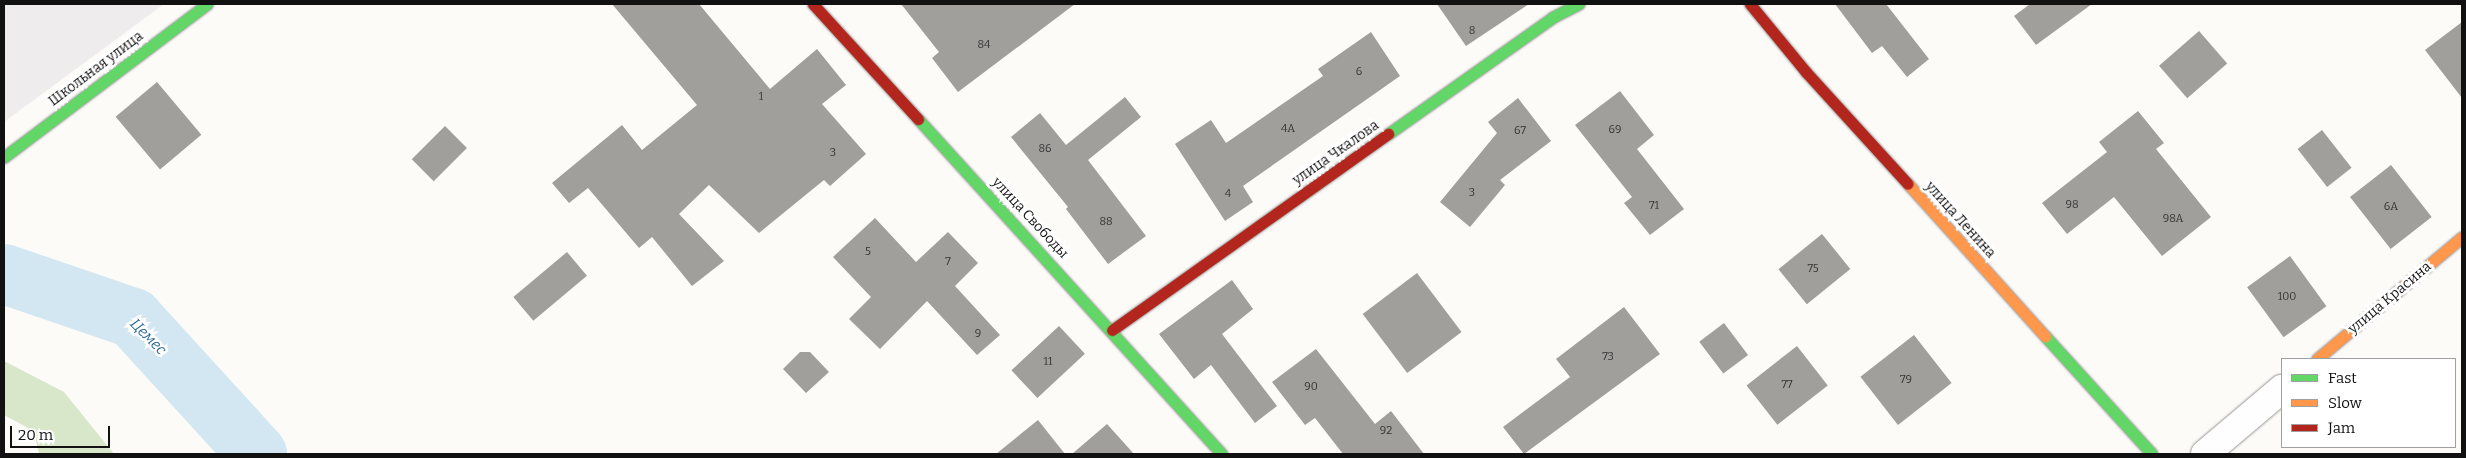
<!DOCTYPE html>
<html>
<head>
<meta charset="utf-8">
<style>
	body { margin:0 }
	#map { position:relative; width:2466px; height:458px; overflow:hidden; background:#fcfbf8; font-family:Bitter,serif }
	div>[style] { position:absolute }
	.industrial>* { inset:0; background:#efecee }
	.forest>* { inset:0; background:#d8e6ca }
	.river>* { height:60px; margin:-30px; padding:0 30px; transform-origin:30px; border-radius:30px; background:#d2e7f2 }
	.building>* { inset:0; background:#a09f9c; transform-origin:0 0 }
	.roads { filter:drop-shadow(0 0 1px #979695) drop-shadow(0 0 1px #979695) }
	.street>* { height:28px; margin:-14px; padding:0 14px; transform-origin:14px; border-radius:14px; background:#fffefe }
	.fast>* { height:11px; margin:-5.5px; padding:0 5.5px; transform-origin:5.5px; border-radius:5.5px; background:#63d668 }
	.slow>* { height:11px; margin:-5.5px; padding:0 5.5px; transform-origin:5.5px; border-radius:5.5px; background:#ff974d }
	.jam>* { height:11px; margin:-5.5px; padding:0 5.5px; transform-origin:5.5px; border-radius:5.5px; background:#b3261e }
	span { translate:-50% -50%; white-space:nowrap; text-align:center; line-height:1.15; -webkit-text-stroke:5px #fff; paint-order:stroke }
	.number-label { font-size:11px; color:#353434 }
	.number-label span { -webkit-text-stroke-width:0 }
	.street-label { font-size:14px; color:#111 }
	.water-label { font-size:15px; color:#296794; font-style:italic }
	.frame { position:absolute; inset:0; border:5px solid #111; pointer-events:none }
	.legend { position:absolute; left:2281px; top:358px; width:175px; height:90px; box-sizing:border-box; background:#fff; border:1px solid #a0a0a0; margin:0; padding:6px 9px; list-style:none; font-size:15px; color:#111 }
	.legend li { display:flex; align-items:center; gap:10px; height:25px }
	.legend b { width:25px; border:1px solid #a0a0a0 }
	.scale { position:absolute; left:10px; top:426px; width:100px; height:22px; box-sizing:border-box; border:2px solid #111; border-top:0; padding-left:6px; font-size:15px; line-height:18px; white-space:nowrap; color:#111; -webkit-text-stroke:4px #fff; paint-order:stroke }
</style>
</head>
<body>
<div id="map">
	<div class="industrial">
		<div style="clip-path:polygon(4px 4px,164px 4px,4px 122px)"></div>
	</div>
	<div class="forest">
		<div style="clip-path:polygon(4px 361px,64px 392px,114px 454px,39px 454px,34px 431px,4px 415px)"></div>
	</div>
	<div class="river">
		<div style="left:4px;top:274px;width:136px;rotate:18.8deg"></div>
		<div style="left:133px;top:318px;width:184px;rotate:47.6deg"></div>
	</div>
	<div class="building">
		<div style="clip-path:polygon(612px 4px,699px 4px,770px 89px,817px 49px,846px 85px,822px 104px,866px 154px,830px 186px,824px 180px,759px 233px,709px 185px,679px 214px,724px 261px,692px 286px,652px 237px,639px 248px,588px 188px,569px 203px,552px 183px,622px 125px,642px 150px,697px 105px)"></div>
		<div style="clip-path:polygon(901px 4px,1075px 4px,958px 92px,932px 58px,939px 52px)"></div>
		<div style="clip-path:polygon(1437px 4px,1529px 4px,1466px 46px)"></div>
		<div style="clip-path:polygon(1835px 4px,1886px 4px,1929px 59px,1907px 77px,1882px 46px,1872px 53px)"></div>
		<div style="clip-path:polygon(2030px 4px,2092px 4px,2036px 45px,2014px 16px)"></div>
		<div style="clip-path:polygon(2462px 22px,2462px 98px,2425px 50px)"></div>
		<div style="left:2199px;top:31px;width:43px;height:53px;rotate:49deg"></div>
		<div style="clip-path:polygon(1371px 32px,1400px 76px,1243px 186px,1253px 202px,1225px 221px,1175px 144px,1211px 120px,1226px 143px,1323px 76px,1318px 69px)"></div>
		<div style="left:157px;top:82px;width:69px;height:54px;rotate:50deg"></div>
		<div style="clip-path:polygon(1620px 91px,1654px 135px,1637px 149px,1684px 209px,1650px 235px,1624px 203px,1632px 197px,1575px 125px)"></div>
		<div style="clip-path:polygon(1125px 97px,1141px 117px,1088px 160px,1146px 236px,1108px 264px,1066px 209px,1068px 207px,1011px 137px,1040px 113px,1066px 145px)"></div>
		<div style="clip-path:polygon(1518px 98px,1551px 141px,1500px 180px,1505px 185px,1470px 227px,1440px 202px,1497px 133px,1488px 122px)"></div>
		<div style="clip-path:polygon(2138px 111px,2164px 143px,2156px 149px,2211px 217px,2162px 256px,2114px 197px,2067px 234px,2042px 203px,2107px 152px,2099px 142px)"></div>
		<div style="left:445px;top:126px;width:31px;height:47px;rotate:45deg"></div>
		<div style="left:2322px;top:130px;width:48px;height:31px;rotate:52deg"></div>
		<div style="left:2391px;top:165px;width:66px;height:52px;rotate:52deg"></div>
		<div style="clip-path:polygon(875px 218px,916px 262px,948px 232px,978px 263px,955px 286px,1000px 335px,977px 355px,927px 301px,880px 349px,849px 319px,871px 297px,833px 257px)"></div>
		<div style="left:1822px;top:234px;width:45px;height:56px;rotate:51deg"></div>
		<div style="left:567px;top:252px;width:31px;height:70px;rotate:50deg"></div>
		<div style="left:2290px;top:256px;width:62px;height:53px;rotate:54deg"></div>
		<div style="left:1417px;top:273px;width:74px;height:68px;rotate:53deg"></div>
		<div style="clip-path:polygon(1232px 280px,1253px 309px,1222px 334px,1277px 406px,1255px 423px,1211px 365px,1194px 379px,1159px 334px)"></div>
		<div style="clip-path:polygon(1624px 307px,1660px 354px,1524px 454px,1503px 427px,1570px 377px,1556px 359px)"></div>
		<div style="left:1724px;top:323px;width:40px;height:31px;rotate:53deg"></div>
		<div style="left:1059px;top:326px;width:38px;height:65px;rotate:47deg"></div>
		<div style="left:1914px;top:335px;width:61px;height:68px;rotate:52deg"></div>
		<div style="left:1797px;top:346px;width:50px;height:64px;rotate:52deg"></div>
		<div style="clip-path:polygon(1316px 349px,1375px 424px,1391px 411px,1424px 454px,1343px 454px,1315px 418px,1305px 425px,1272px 382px)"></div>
		<div style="clip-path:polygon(800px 352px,810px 352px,829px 372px,806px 393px,783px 369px)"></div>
		<div style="clip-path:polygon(1038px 420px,1065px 454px,996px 454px)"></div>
		<div style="clip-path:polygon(1107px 424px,1134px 454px,1072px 454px)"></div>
	</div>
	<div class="roads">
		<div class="street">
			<div style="left:2205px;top:454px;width:101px;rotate:-40.2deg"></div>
		</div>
		<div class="fast">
			<div style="left:918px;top:119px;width:452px;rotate:47.8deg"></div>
			<div style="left:1388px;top:134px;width:202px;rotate:-35.3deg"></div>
			<div style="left:1553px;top:17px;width:29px;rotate:-27deg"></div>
			<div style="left:4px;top:157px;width:254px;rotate:-37deg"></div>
			<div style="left:2045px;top:336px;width:159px;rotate:47.8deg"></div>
		</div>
		<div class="slow">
			<div style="left:1908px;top:184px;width:205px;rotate:48deg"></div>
			<div style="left:2317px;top:359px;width:189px;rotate:-40.1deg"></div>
		</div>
		<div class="jam">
			<div style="left:813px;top:4px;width:156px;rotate:47.6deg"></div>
			<div style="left:1750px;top:4px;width:88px;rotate:50.5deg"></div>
			<div style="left:1806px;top:72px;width:151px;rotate:47.7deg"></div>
			<div style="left:1112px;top:330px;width:339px;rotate:-35.4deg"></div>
		</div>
	</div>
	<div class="number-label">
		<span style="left:1472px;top:31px">8</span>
		<span style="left:984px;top:45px">84</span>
		<span style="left:1359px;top:72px">6</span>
		<span style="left:761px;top:97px">1</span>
		<span style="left:1288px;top:129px">4А</span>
		<span style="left:1615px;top:130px">69</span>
		<span style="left:1520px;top:131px">67</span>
		<span style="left:1045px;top:149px">86</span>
		<span style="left:833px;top:153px">3</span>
		<span style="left:1472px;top:193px">3</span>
		<span style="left:1228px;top:194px">4</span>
		<span style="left:2072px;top:205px">98</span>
		<span style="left:1654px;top:206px">71</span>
		<span style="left:2391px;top:207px">6А</span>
		<span style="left:2173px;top:219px">98А</span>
		<span style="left:1106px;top:222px">88</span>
		<span style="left:868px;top:252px">5</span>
		<span style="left:948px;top:262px">7</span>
		<span style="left:1813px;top:269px">75</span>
		<span style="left:2287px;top:297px">100</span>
		<span style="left:978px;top:334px">9</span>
		<span style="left:1608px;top:357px">73</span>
		<span style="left:1048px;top:362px">11</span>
		<span style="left:1906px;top:380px">79</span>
		<span style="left:1787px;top:385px">77</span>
		<span style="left:1311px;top:387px">90</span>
		<span style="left:1386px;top:431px">92</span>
	</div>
	<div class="street-label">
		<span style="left:96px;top:69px;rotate:-37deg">Школьная улица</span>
		<span style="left:1336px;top:153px;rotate:-35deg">улица Чкалова</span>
		<span style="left:1030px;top:218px;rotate:47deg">улица Свободы</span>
		<span style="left:1960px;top:220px;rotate:48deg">улица Ленина</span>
		<span style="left:2390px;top:298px;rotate:-40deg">улица Красина</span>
	</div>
	<div class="water-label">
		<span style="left:148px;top:337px;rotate:45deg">Цемес</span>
	</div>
	<div class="frame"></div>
	<ul class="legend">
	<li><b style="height:6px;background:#63d668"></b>Fast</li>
	<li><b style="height:6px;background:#ff974d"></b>Slow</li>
	<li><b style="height:6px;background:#b3261e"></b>Jam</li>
	</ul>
	<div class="scale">20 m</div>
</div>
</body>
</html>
